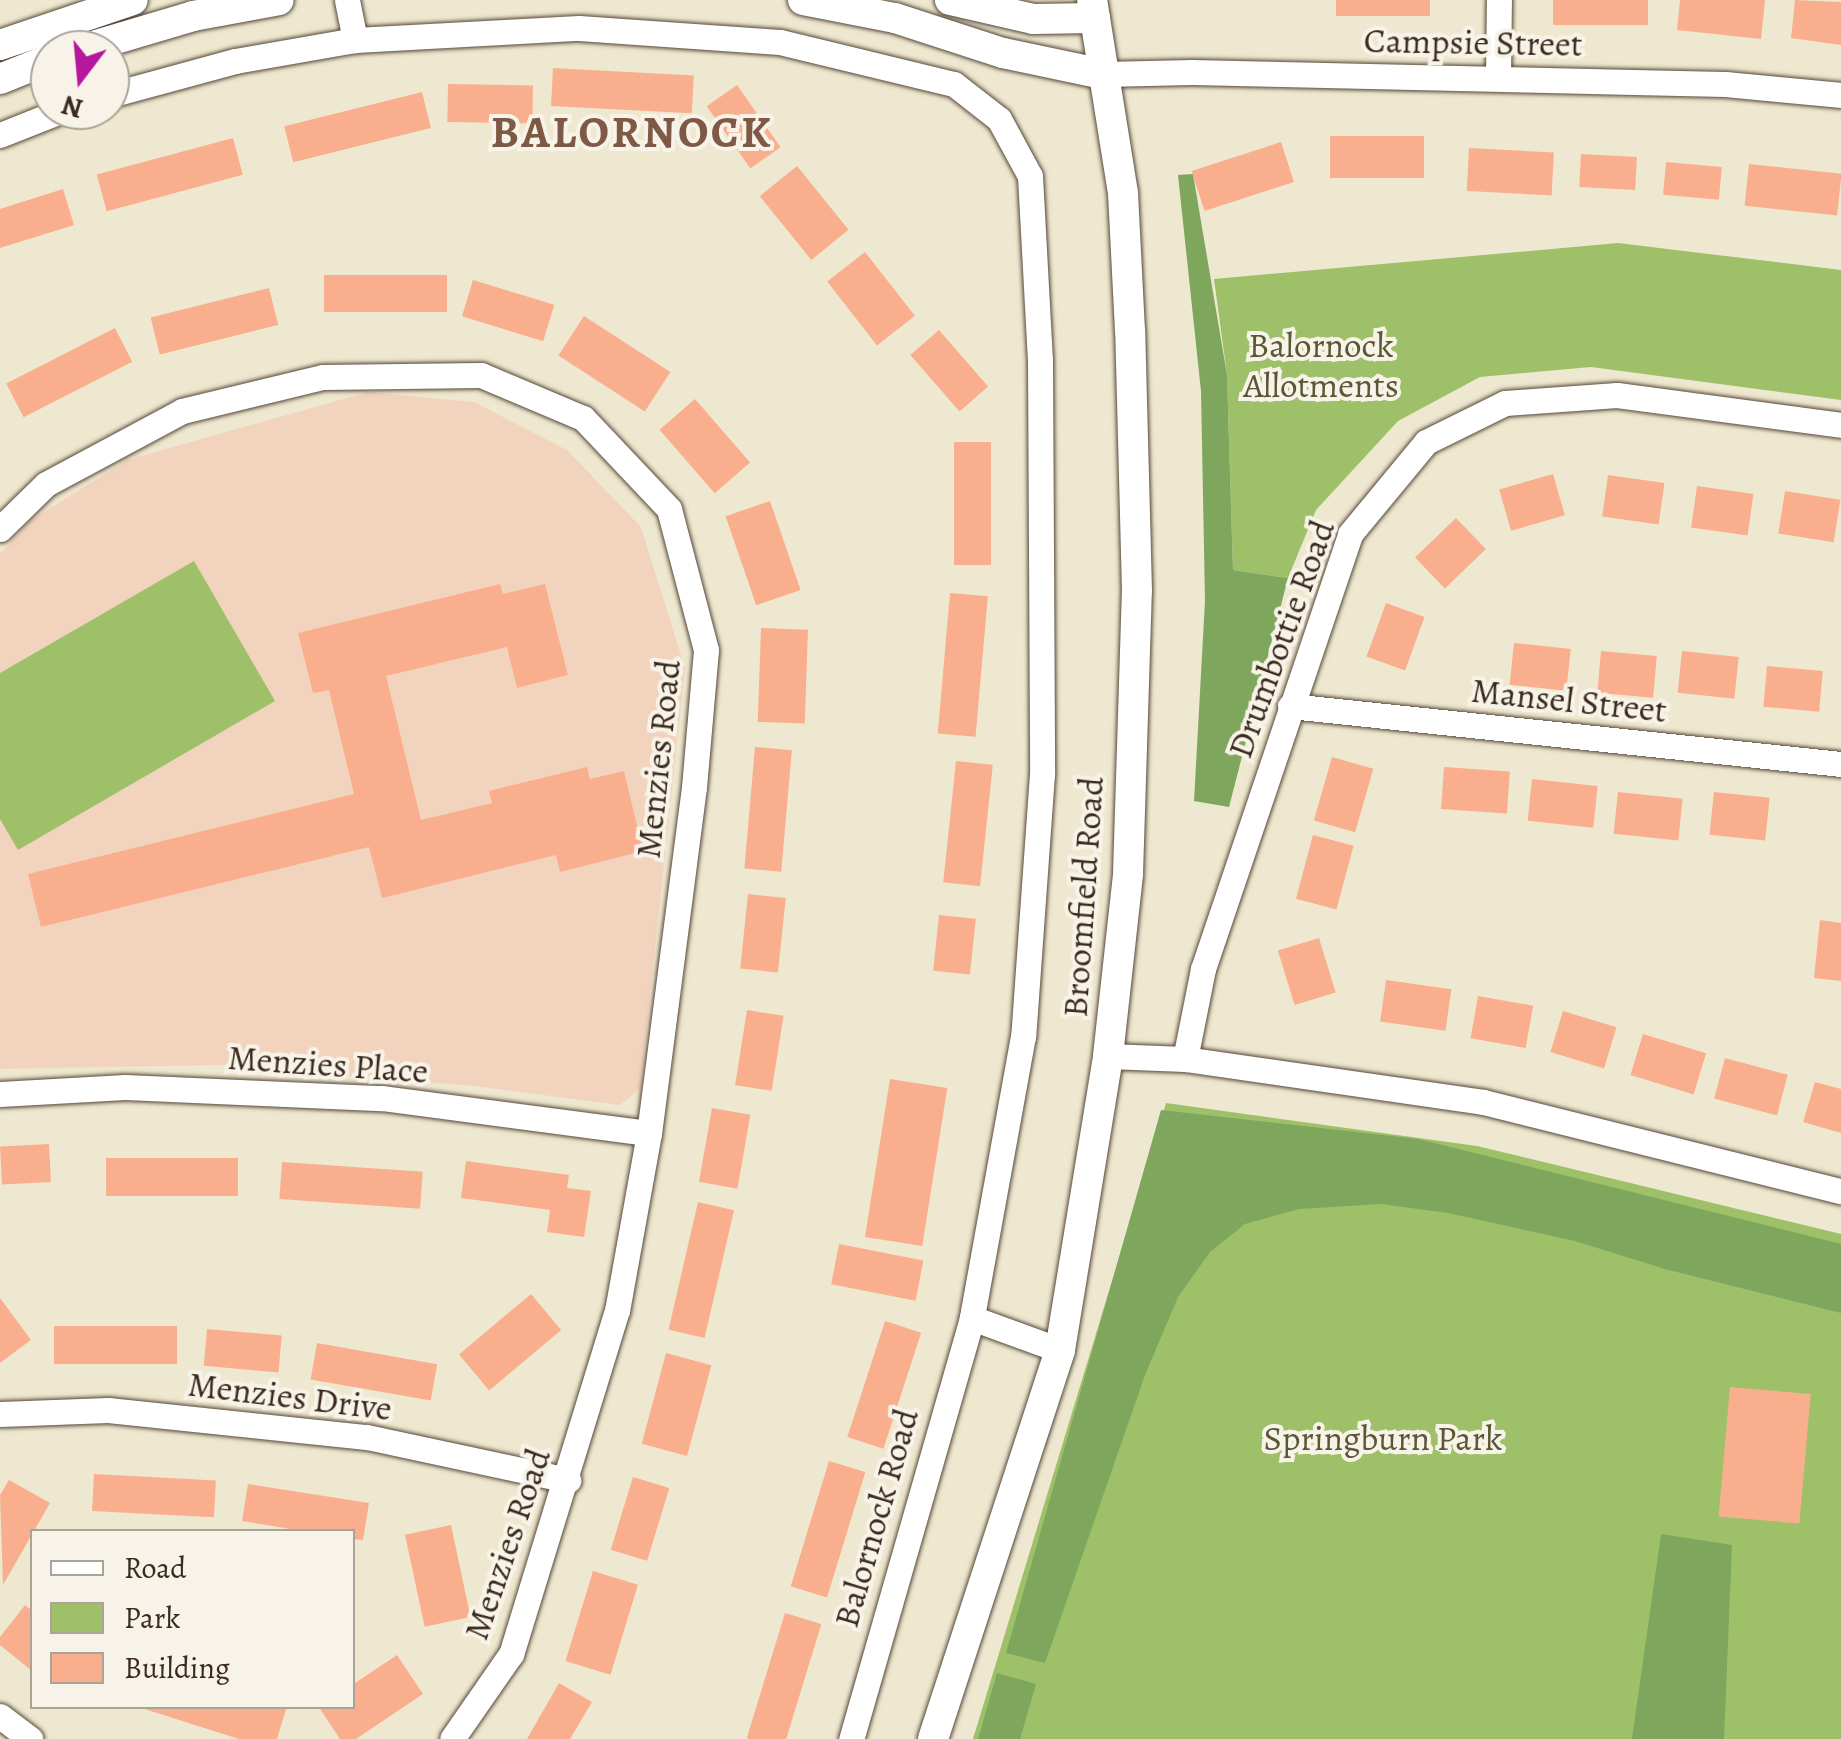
<!DOCTYPE html>
<style>
body{margin:0}
#map{position:relative;width:1841px;height:1739px;overflow:hidden;background:#efe8d0;font-family:Alegreya,serif}
div>[style]{position:absolute}
.built>*{inset:0;background:#f2d4be}
.green>*{inset:0;background:#9ec069}
.forest>*{inset:0;background:#7ea65d}
.building>*{inset:0;background:#f9af8d;transform-origin:0 0}
.roads{filter:drop-shadow(0 0 2px #564639) drop-shadow(0 0 2px #564639)}
.minor>*{height:25px;margin:-12.5px;padding:0 12.5px;transform-origin:12.5px;border-radius:12.5px;background:#fff}
.tertiary>*{height:30px;margin:-15px;padding:0 15px;transform-origin:15px;border-radius:15px;background:#fff}
span{translate:-50% -50%;white-space:nowrap;text-align:center;line-height:1.15;-webkit-text-stroke:8px #f7f3e8;paint-order:stroke}
.street-label{font-size:35px;color:#3b2a1e}
.park-label{font-size:35px;color:#595734}
.district-label{font-size:45px;color:#7e5945;font-weight:700;letter-spacing:2.5px}
.legend{position:absolute;left:30px;top:1529px;width:325px;height:180px;box-sizing:border-box;background:#f7f3e8;border:2px solid #aca397;margin:0;padding:12px 18px;list-style:none;font-size:30px;color:#3b2a1e}
.legend li{display:flex;align-items:center;gap:20px;height:50px}
.legend b{width:50px;border:2px solid #aca397}
.north{position:absolute;left:30px;top:30px;width:100px;height:100px;box-sizing:border-box;background:#f7f3e8;border:2px solid #aca397;border-radius:50%;rotate:196deg;font-size:28px;font-weight:700;line-height:40px;text-align:center;color:#3b2a1e}
.north::after{content:'';display:block;margin:auto;width:35px;height:45px;background:#b5179e;clip-path:polygon(50% 0,100% 100%,50% 72%,0 100%)}
</style>
<div id="map">
<div class="built">
<div style="clip-path:polygon(368px 392px,474px 402px,567px 450px,641px 527px,685px 668px,640px 1089px,620px 1105px,474px 1086px,218px 1065px,0 1069px,0 554px,30px 521px,127px 460px)"></div>
</div>
<div class="green">
<div style="clip-path:polygon(1618px 243px,1841px 270px,1841px 400px,1591px 367px,1480px 377px,1398px 421px,1316px 510px,1288px 578px,1233px 570px,1227px 375px,1214px 279px)"></div>
<div style="clip-path:polygon(194px 561px,275px 701px,18px 850px,0 819px,0 673px)"></div>
<div style="clip-path:polygon(1166px 1103px,1477px 1146px,1841px 1234px,1841px 1739px,973px 1739px)"></div>
</div>
<div class="forest">
<div style="clip-path:polygon(1193px 174px,1227px 375px,1233px 570px,1288px 578px,1229px 807px,1194px 801px,1205px 601px,1201px 391px,1178px 175px)"></div>
<div style="clip-path:polygon(1161px 1110px,1418px 1139px,1841px 1244px,1841px 1313px,1665px 1269px,1575px 1241px,1448px 1213px,1381px 1204px,1299px 1209px,1245px 1224px,1210px 1252px,1178px 1297px,1145px 1375px,1045px 1663px,1006px 1653px)"></div>
<div style="clip-path:polygon(1661px 1534px,1732px 1545px,1724px 1739px,1632px 1739px)"></div>
<div style="clip-path:polygon(997px 1673px,1036px 1684px,1020px 1739px,978px 1739px)"></div>
</div>
<div class="building">
<div style="left:1336px;top:0;width:94px;height:16px"></div>
<div style="left:1553px;top:0;width:95px;height:25px"></div>
<div style="clip-path:polygon(1680px 0,1765px 0,1761px 39px,1677px 30px)"></div>
<div style="clip-path:polygon(1795px 0,1841px 2px,1841px 45px,1791px 38px)"></div>
<div style="left:553px;top:68px;width:141px;height:38px;rotate:3deg"></div>
<div style="left:448px;top:84px;width:85px;height:38px;rotate:1deg"></div>
<div style="left:737px;top:85px;width:76px;height:37px;rotate:55deg"></div>
<div style="left:422px;top:92px;width:37px;height:142px;rotate:76deg"></div>
<div style="left:1330px;top:136px;width:94px;height:42px"></div>
<div style="left:233px;top:138px;width:38px;height:141px;rotate:75deg"></div>
<div style="left:1281px;top:142px;width:42px;height:94px;rotate:72deg"></div>
<div style="left:1469px;top:148px;width:85px;height:43px;rotate:3deg"></div>
<div style="left:1581px;top:154px;width:56px;height:33px;rotate:3deg"></div>
<div style="left:1666px;top:162px;width:56px;height:33px;rotate:5deg"></div>
<div style="left:1749px;top:164px;width:93px;height:42px;rotate:6deg"></div>
<div style="left:797px;top:166px;width:82px;height:48px;rotate:51deg"></div>
<div style="clip-path:polygon(63px 189px,74px 225px,0 248px,0 209px)"></div>
<div style="left:865px;top:252px;width:81px;height:48px;rotate:52deg"></div>
<div style="left:447px;top:275px;width:37px;height:123px;rotate:90deg"></div>
<div style="left:473px;top:280px;width:85px;height:38px;rotate:17deg"></div>
<div style="left:269px;top:288px;width:38px;height:122px;rotate:76deg"></div>
<div style="left:584px;top:316px;width:103px;height:47px;rotate:33deg"></div>
<div style="left:115px;top:328px;width:38px;height:122px;rotate:63deg"></div>
<div style="left:939px;top:330px;width:75px;height:38px;rotate:49deg"></div>
<div style="left:695px;top:399px;width:84px;height:47px;rotate:49deg"></div>
<div style="left:954px;top:442px;width:37px;height:123px"></div>
<div style="left:1553px;top:474px;width:43px;height:56px;rotate:74deg"></div>
<div style="left:1608px;top:475px;width:57px;height:42px;rotate:8deg"></div>
<div style="left:1697px;top:486px;width:57px;height:42px;rotate:8deg"></div>
<div style="left:1785px;top:491px;width:56px;height:43px;rotate:9deg"></div>
<div style="left:770px;top:501px;width:94px;height:47px;rotate:71deg"></div>
<div style="left:1456px;top:518px;width:43px;height:57px;rotate:46deg"></div>
<div style="clip-path:polygon(500px 584px,503px 594px,545px 584px,568px 675px,517px 688px,507px 647px,386px 676px,421px 820px,492px 803px,489px 791px,587px 767px,590px 779px,624px 771px,643px 851px,560px 872px,556px 855px,382px 898px,369px 847px,41px 927px,28px 874px,354px 794px,329px 690px,313px 693px,298px 633px)"></div>
<div style="left:950px;top:593px;width:38px;height:141px;rotate:5deg"></div>
<div style="left:1386px;top:603px;width:41px;height:57px;rotate:20deg"></div>
<div style="left:761px;top:628px;width:47px;height:94px;rotate:2deg"></div>
<div style="left:1514px;top:643px;width:57px;height:42px;rotate:6deg"></div>
<div style="left:1601px;top:651px;width:56px;height:42px;rotate:5deg"></div>
<div style="left:1682px;top:651px;width:57px;height:42px;rotate:6deg"></div>
<div style="left:1767px;top:666px;width:56px;height:41px;rotate:5deg"></div>
<div style="left:755px;top:747px;width:37px;height:122px;rotate:5deg"></div>
<div style="left:1332px;top:757px;width:43px;height:66px;rotate:16deg"></div>
<div style="left:956px;top:761px;width:37px;height:122px;rotate:6deg"></div>
<div style="left:1444px;top:767px;width:66px;height:42px;rotate:4deg"></div>
<div style="left:1532px;top:779px;width:66px;height:42px;rotate:6deg"></div>
<div style="left:1618px;top:792px;width:65px;height:42px;rotate:6deg"></div>
<div style="left:1714px;top:792px;width:56px;height:43px;rotate:6deg"></div>
<div style="left:1313px;top:835px;width:42px;height:66px;rotate:15deg"></div>
<div style="left:748px;top:894px;width:38px;height:75px;rotate:6deg"></div>
<div style="left:939px;top:915px;width:37px;height:56px;rotate:6deg"></div>
<div style="clip-path:polygon(1820px 920px,1841px 923px,1841px 981px,1814px 978px)"></div>
<div style="left:1319px;top:938px;width:57px;height:43px;rotate:73deg"></div>
<div style="left:1386px;top:980px;width:66px;height:42px;rotate:8deg"></div>
<div style="left:1478px;top:996px;width:56px;height:43px;rotate:10deg"></div>
<div style="left:747px;top:1010px;width:37px;height:76px;rotate:9deg"></div>
<div style="left:1563px;top:1011px;width:56px;height:43px;rotate:17deg"></div>
<div style="left:1643px;top:1034px;width:66px;height:43px;rotate:17deg"></div>
<div style="left:1725px;top:1058px;width:65px;height:42px;rotate:15deg"></div>
<div style="left:890px;top:1079px;width:58px;height:160px;rotate:9deg"></div>
<div style="clip-path:polygon(1815px 1082px,1841px 1089px,1841px 1133px,1803px 1122px)"></div>
<div style="left:712px;top:1108px;width:39px;height:75px;rotate:10deg"></div>
<div style="left:49px;top:1144px;width:38px;height:49px;rotate:87deg"></div>
<div style="left:106px;top:1158px;width:132px;height:38px"></div>
<div style="clip-path:polygon(466px 1161px,569px 1175px,567px 1188px,591px 1191px,584px 1237px,547px 1232px,550px 1210px,461px 1198px)"></div>
<div style="left:282px;top:1162px;width:141px;height:37px;rotate:4deg"></div>
<div style="left:698px;top:1202px;width:37px;height:131px;rotate:13deg"></div>
<div style="left:839px;top:1244px;width:86px;height:41px;rotate:11deg"></div>
<div style="left:531px;top:1294px;width:47px;height:94px;rotate:50deg"></div>
<div style="clip-path:polygon(0 1298px,31px 1340px,0 1363px)"></div>
<div style="left:885px;top:1321px;width:38px;height:122px;rotate:18deg"></div>
<div style="left:54px;top:1326px;width:123px;height:38px"></div>
<div style="left:207px;top:1329px;width:75px;height:37px;rotate:5deg"></div>
<div style="left:317px;top:1343px;width:122px;height:37px;rotate:10deg"></div>
<div style="left:666px;top:1353px;width:47px;height:94px;rotate:15deg"></div>
<div style="left:1730px;top:1387px;width:81px;height:130px;rotate:5deg"></div>
<div style="left:829px;top:1461px;width:38px;height:131px;rotate:17deg"></div>
<div style="left:94px;top:1474px;width:122px;height:37px;rotate:3deg"></div>
<div style="left:633px;top:1477px;width:38px;height:76px;rotate:17deg"></div>
<div style="clip-path:polygon(9px 1480px,50px 1503px,3px 1585px,0 1495px)"></div>
<div style="clip-path:polygon(248px 1484px,369px 1503px,363px 1540px,352px 1539px,352px 1532px,309px 1532px,242px 1521px)"></div>
<div style="left:451px;top:1525px;width:94px;height:47px;rotate:78deg"></div>
<div style="left:593px;top:1571px;width:47px;height:94px;rotate:17deg"></div>
<div style="clip-path:polygon(25px 1605px,32px 1611px,32px 1671px,0 1645px,0 1637px)"></div>
<div style="left:785px;top:1613px;width:38px;height:131px;rotate:17deg"></div>
<div style="clip-path:polygon(397px 1655px,423px 1694px,356px 1739px,340px 1739px,318px 1706px,352px 1706px,352px 1685px)"></div>
<div style="clip-path:polygon(559px 1683px,592px 1702px,570px 1739px,527px 1739px)"></div>
<div style="clip-path:polygon(135px 1706px,287px 1706px,277px 1739px,239px 1739px)"></div>
</div>
<div class="roads">
<div class="minor">
<div style="left:347px;top:0;width:41px;rotate:78.7deg"></div>
<div style="left:1103px;top:74px;width:89px;rotate:-1.3deg"></div>
<div style="left:1192px;top:72px;width:533px;rotate:1.29deg"></div>
<div style="left:1725px;top:84px;width:117px;rotate:5.4deg"></div>
<div style="left:1498px;top:77px;width:77px;rotate:-89.3deg"></div>
<div style="left:110px;top:95px;width:130px;rotate:-15.2deg"></div>
<div style="left:235px;top:61px;width:122px;rotate:-9.9deg"></div>
<div style="left:355px;top:40px;width:224px;rotate:-3.1deg"></div>
<div style="left:579px;top:28px;width:201px;rotate:4deg"></div>
<div style="left:780px;top:42px;width:179px;rotate:13.6deg"></div>
<div style="left:954px;top:84px;width:57px;rotate:37.9deg"></div>
<div style="left:999px;top:119px;width:65px;rotate:61.5deg"></div>
<div style="left:1030px;top:176px;width:184px;rotate:86.9deg"></div>
<div style="left:1040px;top:360px;width:414px;rotate:89.7deg"></div>
<div style="left:1042px;top:774px;width:263px;rotate:94.1deg"></div>
<div style="left:1023px;top:1036px;width:287px;rotate:100.3deg"></div>
<div style="left:972px;top:1318px;width:438px;rotate:106deg"></div>
<div style="left:0;top:135px;width:68px;rotate:-21.6deg"></div>
<div style="left:0;top:529px;width:64px;rotate:-44.4deg"></div>
<div style="left:46px;top:484px;width:154px;rotate:-28.2deg"></div>
<div style="left:182px;top:411px;width:145px;rotate:-13.6deg"></div>
<div style="left:323px;top:377px;width:158px;rotate:-0.7deg"></div>
<div style="left:481px;top:375px;width:111px;rotate:22.9deg"></div>
<div style="left:583px;top:418px;width:125px;rotate:46.6deg"></div>
<div style="left:669px;top:509px;width:146px;rotate:75.3deg"></div>
<div style="left:706px;top:650px;width:138px;rotate:95deg"></div>
<div style="left:694px;top:787px;width:349px;rotate:97.4deg"></div>
<div style="left:649px;top:1133px;width:180px;rotate:100.2deg"></div>
<div style="left:617px;top:1310px;width:360px;rotate:107.1deg"></div>
<div style="left:511px;top:1654px;width:103px;rotate:124.8deg"></div>
<div style="left:1290px;top:706px;width:554px;rotate:6.01deg"></div>
<div style="left:1108px;top:1056px;width:77px;rotate:2.2deg"></div>
<div style="left:1185px;top:1059px;width:301px;rotate:8.2deg"></div>
<div style="left:1483px;top:1102px;width:369px;rotate:14deg"></div>
<div style="left:1185px;top:1059px;width:92px;rotate:-78.7deg"></div>
<div style="left:1203px;top:969px;width:459px;rotate:-71.3deg"></div>
<div style="left:1350px;top:534px;width:119px;rotate:-50.4deg"></div>
<div style="left:1426px;top:442px;width:88px;rotate:-26.3deg"></div>
<div style="left:1505px;top:403px;width:112px;rotate:-4.1deg"></div>
<div style="left:1617px;top:395px;width:226px;rotate:7.6deg"></div>
<div style="left:0;top:1094px;width:125px;rotate:-3.2deg"></div>
<div style="left:125px;top:1087px;width:257px;rotate:2.5deg"></div>
<div style="left:382px;top:1098px;width:269px;rotate:7.5deg"></div>
<div style="left:972px;top:1318px;width:94px;rotate:20deg"></div>
<div style="left:0;top:1414px;width:108px;rotate:-2.1deg"></div>
<div style="left:108px;top:1410px;width:260px;rotate:6deg"></div>
<div style="left:367px;top:1437px;width:206px;rotate:12.1deg"></div>
<div style="left:0;top:1716px;width:38px;rotate:37deg"></div>
</div>
<div class="tertiary">
<div style="left:803px;top:0;width:94px;rotate:11.1deg"></div>
<div style="left:895px;top:18px;width:114px;rotate:18deg"></div>
<div style="left:1003px;top:53px;width:102px;rotate:11.9deg"></div>
<div style="left:950px;top:0;width:85px;rotate:12.9deg"></div>
<div style="left:1033px;top:19px;width:62px;rotate:-0.9deg"></div>
<div style="left:0;top:45px;width:140px;rotate:-18.7deg"></div>
<div style="left:79px;top:50px;width:119px;rotate:-16.6deg"></div>
<div style="left:193px;top:16px;width:87px;rotate:-10.5deg"></div>
<div style="left:0;top:79px;width:54px;rotate:-21.8deg"></div>
<div style="left:933px;top:1739px;width:409px;rotate:-71.9deg"></div>
<div style="left:1060px;top:1350px;width:298px;rotate:-80.7deg"></div>
<div style="left:1108px;top:1056px;width:183px;rotate:-83.7deg"></div>
<div style="left:1128px;top:874px;width:283px;rotate:-88.2deg"></div>
<div style="left:1137px;top:591px;width:260px;rotate:-91.5deg"></div>
<div style="left:1130px;top:331px;width:138px;rotate:-92.9deg"></div>
<div style="left:1123px;top:193px;width:195px;rotate:-99.1deg"></div>
</div>
</div>
<div class="street-label">
<span style="left:1473px;top:42px;rotate:1deg">Campsie Street</span>
<span style="left:1281px;top:639px;rotate:-70deg">Drumbottie Road</span>
<span style="left:1569px;top:700px;rotate:6deg">Mansel Street</span>
<span style="left:658px;top:759px;rotate:-84deg">Menzies Road</span>
<span style="left:1083px;top:897px;rotate:-86deg">Broomfield Road</span>
<span style="left:328px;top:1064px;rotate:4deg">Menzies Place</span>
<span style="left:290px;top:1396px;rotate:7deg">Menzies Drive</span>
<span style="left:876px;top:1518px;rotate:-74deg">Balornock Road</span>
<span style="left:507px;top:1544px;rotate:-71deg">Menzies Road</span>
</div>
<div class="park-label">
<span style="left:1321px;top:365px">Balornock<br>Allotments</span>
<span style="left:1383px;top:1438px">Springburn Park</span>
</div>
<div class="district-label">
<span style="left:632px;top:133px">BALORNOCK</span>
</div>
<ul class="legend">
<li><b style="height:12px;background:#fff"></b>Road</li>
<li><b style="height:28px;background:#9ec069"></b>Park</li>
<li><b style="height:28px;background:#f9af8d"></b>Building</li>
</ul>
<div class="north">N</div>
</div>
